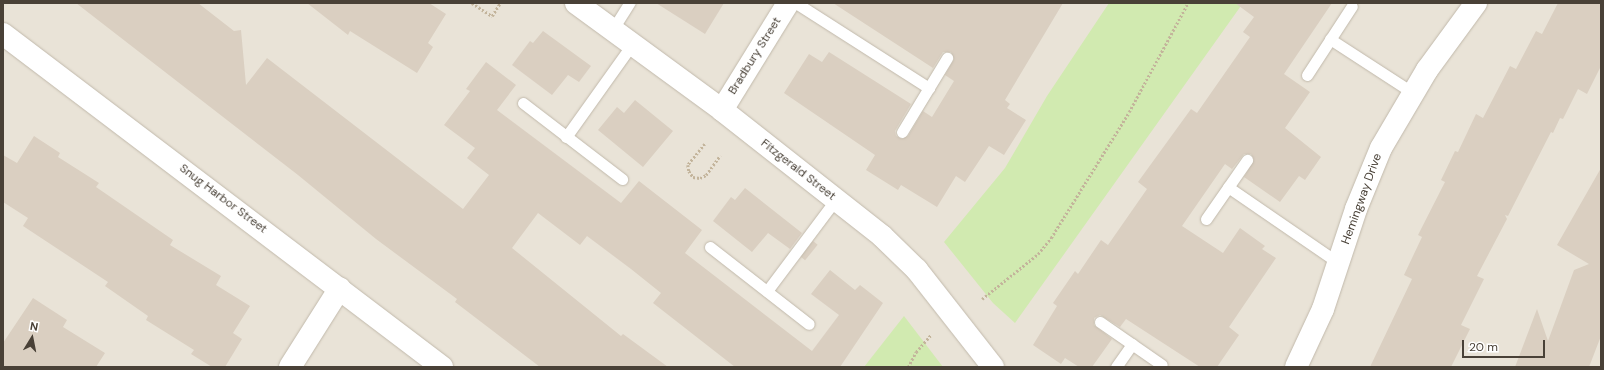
<!DOCTYPE html>
<style>
body{margin:0}
#map{position:relative;width:1604px;height:370px;overflow:hidden;background:#f5f1e9;font-family:"DM Sans",sans-serif}
div>[style]{position:absolute}
.residential>*{inset:0;background:#e9e3d7;transform-origin:0 0}
.green>*{inset:0;background:#d1eab0}
.building>*{inset:0;background:#dacfc1;transform-origin:0 0}
.path>*{height:2.5px;margin-top:-1.25px;transform-origin:0;background:repeating-linear-gradient(90deg,#c3b49b 0 2px,transparent 0 4px)}
.roads{filter:drop-shadow(0 0 1px #c1b9ab) drop-shadow(0 0 1px #c1b9ab)}
.service>*{height:11px;margin:-5.5px;padding:0 5.5px;transform-origin:5.5px;border-radius:5.5px;background:#fff}
.minor>*{height:22px;margin:-11px;padding:0 11px;transform-origin:11px;border-radius:11px;background:#fff}
span{translate:-50% -50%;white-space:nowrap;text-align:center;line-height:1.15;-webkit-text-stroke:3px #fff;paint-order:stroke}
.street-label{font-size:12px;color:#494137}
.frame{position:absolute;inset:0;border:4px solid #494137;pointer-events:none}
.north{position:absolute;left:12px;top:318px;width:40px;height:40px;-webkit-text-stroke:3px #fff;paint-order:stroke;rotate:10deg;font-size:11px;font-weight:700;line-height:16px;text-align:center;color:#494137}
.north::after{content:'';display:block;margin:auto;width:14px;height:18px;background:#494137;clip-path:polygon(50% 0,100% 100%,50% 72%,0 100%)}
.scale{position:absolute;left:1462px;top:340px;width:83px;height:18px;box-sizing:border-box;border:2px solid #494137;border-top:0;padding-left:5px;font-size:12px;line-height:14px;white-space:nowrap;color:#494137;-webkit-text-stroke:3px #fff;paint-order:stroke}
</style>
<div id="map">
<div class="residential">
<div style="left:3px;top:3px;width:1598px;height:364px"></div>
</div>
<div class="green">
<div style="clip-path:polygon(1109px 3px,1243px 3px,1015px 323px,993px 303px,944px 242px,1005px 168px,1047px 96px)"></div>
<div style="clip-path:polygon(904px 316px,943px 367px,864px 367px)"></div>
</div>
<div class="building">
<div style="clip-path:polygon(76px 3px,198px 3px,234px 31px,241px 30px,246px 85px,267px 58px,463px 209px,489px 175px,467px 158px,475px 148px,444px 125px,470px 91px,466px 89px,486px 62px,516px 85px,497px 110px,621px 203px,639px 181px,702px 230px,685px 253px,812px 351px,839px 315px,811px 294px,830px 270px,855px 290px,860px 285px,883px 303px,840px 367px,735px 367px,653px 303px,661px 293px,631px 269px,587px 236px,580px 245px,538px 213px,512px 248px,621px 336px,623px 334px,668px 367px,540px 367px,455px 302px,457px 299px,376px 239px,298px 175px)"></div>
<div style="clip-path:polygon(307px 3px,429px 3px,446px 14px,428px 43px,433px 47px,417px 73px,350px 31px,348px 35px)"></div>
<div style="clip-path:polygon(656px 3px,724px 3px,705px 34px)"></div>
<div style="clip-path:polygon(833px 3px,1063px 3px,1005px 100px,1010px 104px,1007px 108px,1026px 120px,1004px 155px,989px 146px,965px 182px,956px 176px,937px 207px,901px 185px,898px 190px,866px 170px,875px 155px,784px 93px,809px 54px,822px 62px,829px 52px,911px 104px,895px 131px,896px 136px,902px 139px,908px 136px,923px 111px,932px 117px,954px 81px,945px 75px,954px 59px,951px 52px,943px 52px,933px 68px)"></div>
<div style="clip-path:polygon(1235px 3px,1332px 3px,1284px 74px,1310px 92px,1285px 128px,1321px 157px,1305px 180px,1299px 176px,1280px 202px,1244px 177px,1254px 160px,1251px 154px,1244px 154px,1232px 169px,1225px 164px,1182px 226px,1223px 253px,1240px 228px,1265px 246px,1262px 249px,1276px 258px,1229px 327px,1239px 335px,1217px 367px,1200px 367px,1126px 319px,1120px 327px,1100px 315px,1094px 318px,1094px 325px,1112px 339px,1092px 367px,1079px 367px,1065px 358px,1061px 364px,1033px 345px,1057px 306px,1053px 303px,1075px 271px,1078px 274px,1101px 240px,1108px 245px,1147px 189px,1138px 182px,1191px 109px,1197px 113px,1250px 37px,1243px 32px,1254px 17px)"></div>
<div style="clip-path:polygon(1558px 3px,1601px 3px,1601px 66px,1587px 94px,1578px 89px,1563px 119px,1560px 118px,1553px 133px,1551px 132px,1508px 216px,1505px 215px,1507px 219px,1477px 276px,1484px 279px,1461px 325px,1470px 329px,1451px 367px,1370px 367px,1412px 279px,1404px 275px,1422px 237px,1418px 235px,1445px 182px,1441px 180px,1455px 151px,1458px 152px,1476px 114px,1483px 118px,1510px 66px,1516px 69px,1536px 31px,1542px 34px)"></div>
<div style="clip-path:polygon(543px 31px,591px 66px,579px 82px,568px 75px,552px 95px,512px 65px,530px 41px,533px 43px)"></div>
<div style="clip-path:polygon(635px 100px,673px 131px,643px 167px,598px 130px,617px 107px,624px 113px)"></div>
<div style="clip-path:polygon(34px 136px,60px 153px,58px 157px,99px 183px,96px 187px,173px 240px,170px 245px,221px 276px,216px 285px,250px 306px,233px 333px,242px 339px,225px 367px,212px 367px,191px 354px,194px 350px,146px 320px,148px 316px,105px 286px,108px 282px,23px 226px,28px 218px,3px 202px,3px 155px,17px 163px)"></div>
<div style="clip-path:polygon(1601px 168px,1601px 336px,1589px 367px,1515px 367px,1537px 309px,1548px 341px,1574px 270px,1589px 264px,1557px 245px)"></div>
<div style="clip-path:polygon(745px 188px,802px 233px,790px 249px,768px 233px,752px 252px,713px 221px,731px 197px,735px 200px)"></div>
<div style="left:813px;top:241px;width:6px;height:20px;rotate:39deg"></div>
<div style="clip-path:polygon(33px 298px,67px 320px,63px 327px,105px 353px,96px 367px,3px 367px,3px 343px)"></div>
</div>
<div class="path">
<div style="left:472px;top:3px;width:24px;rotate:33deg"></div>
<div style="left:492px;top:16px;width:15px;rotate:-58deg"></div>
<div style="left:705px;top:144px;width:27px;rotate:129deg"></div>
<div style="left:688px;top:165px;width:6px;rotate:81deg"></div>
<div style="left:689px;top:171px;width:7px;rotate:56deg"></div>
<div style="left:693px;top:177px;width:7px;rotate:8deg"></div>
<div style="left:700px;top:178px;width:7px;rotate:-27deg"></div>
<div style="left:706px;top:175px;width:24px;rotate:-54deg"></div>
<div style="left:982px;top:299px;width:72px;rotate:-38.8deg"></div>
<div style="left:1038px;top:254px;width:21px;rotate:-51deg"></div>
<div style="left:1051px;top:238px;width:148px;rotate:-58.2deg"></div>
<div style="left:1129px;top:112px;width:124px;rotate:-61.6deg"></div>
<div style="left:908px;top:367px;width:17px;rotate:-62deg"></div>
<div style="left:916px;top:352px;width:23px;rotate:-49deg"></div>
</div>
<div class="roads">
<div class="service">
<div style="left:796px;top:3px;width:158px;rotate:32.6deg"></div>
<div style="left:613px;top:29px;width:31px;rotate:-58deg"></div>
<div style="left:1330px;top:39px;width:99px;rotate:33deg"></div>
<div style="left:1307px;top:75px;width:82px;rotate:-56.9deg"></div>
<div style="left:523px;top:103px;width:125px;rotate:37.5deg"></div>
<div style="left:902px;top:132px;width:87px;rotate:-58.7deg"></div>
<div style="left:566px;top:137px;width:115px;rotate:-54.5deg"></div>
<div style="left:1228px;top:187px;width:136px;rotate:34.5deg"></div>
<div style="left:1206px;top:219px;width:72px;rotate:-55.2deg"></div>
<div style="left:710px;top:247px;width:125px;rotate:37.9deg"></div>
<div style="left:767px;top:291px;width:115px;rotate:-53.1deg"></div>
<div style="left:1100px;top:322px;width:75px;rotate:34.7deg"></div>
<div style="left:1116px;top:367px;width:28px;rotate:-55deg"></div>
</div>
<div class="minor">
<div style="left:576px;top:3px;width:181px;rotate:36.2deg"></div>
<div style="left:722px;top:110px;width:204px;rotate:38.2deg"></div>
<div style="left:882px;top:236px;width:49px;rotate:44.2deg"></div>
<div style="left:917px;top:270px;width:123px;rotate:51.9deg"></div>
<div style="left:3px;top:34px;width:551px;rotate:37.18deg"></div>
<div style="left:722px;top:110px;width:126px;rotate:-58.3deg"></div>
<div style="left:290px;top:367px;width:93px;rotate:-57.7deg"></div>
<div style="left:1296px;top:367px;width:64px;rotate:-65deg"></div>
<div style="left:1323px;top:309px;width:105px;rotate:-71.7deg"></div>
<div style="left:1356px;top:209px;width:66px;rotate:-67.7deg"></div>
<div style="left:1381px;top:148px;width:91px;rotate:-59.5deg"></div>
<div style="left:1427px;top:70px;width:83px;rotate:-53.8deg"></div>
</div>
</div>
<div class="street-label">
<span style="left:755px;top:56px;rotate:-58deg">Bradbury Street</span>
<span style="left:798px;top:170px;rotate:38deg">Fitzgerald Street</span>
<span style="left:223px;top:199px;rotate:37deg">Snug Harbor Street</span>
<span style="left:1362px;top:199px;rotate:-70deg">Hemingway Drive</span>
</div>
<div class="frame"></div>
<div class="north">N</div>
<div class="scale">20 m</div>
</div>
